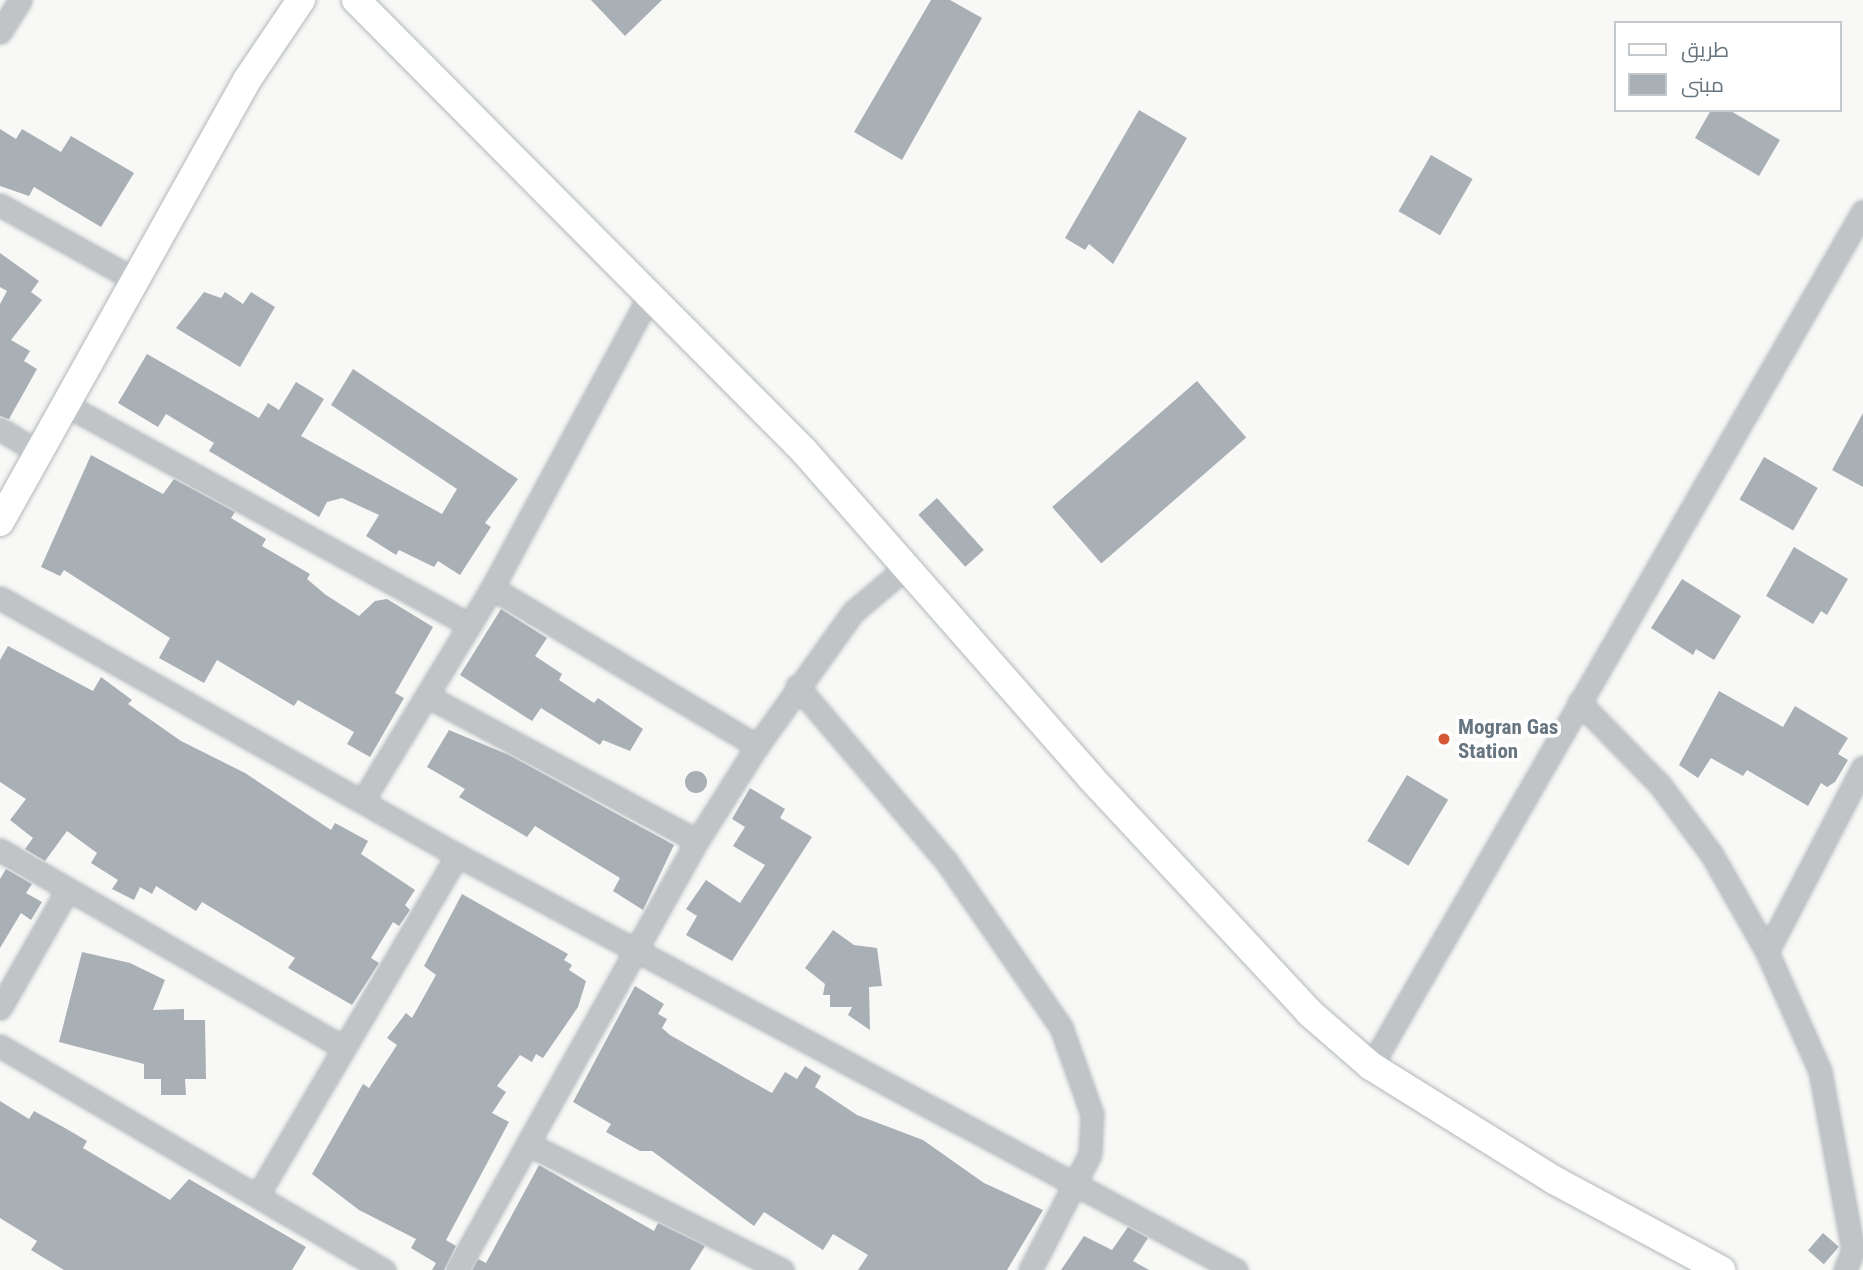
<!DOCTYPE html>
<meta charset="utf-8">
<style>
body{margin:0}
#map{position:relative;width:1863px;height:1270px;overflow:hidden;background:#f8f8f6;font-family:"Roboto Condensed",Cairo,sans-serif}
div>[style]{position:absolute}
.building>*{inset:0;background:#a8afb5;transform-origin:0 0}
.round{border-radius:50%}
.roads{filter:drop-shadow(0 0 2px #b2b8bc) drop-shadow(0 0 2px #b2b8bc)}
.street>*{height:21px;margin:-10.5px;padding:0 10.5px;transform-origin:10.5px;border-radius:10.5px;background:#c0c4c7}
.secondary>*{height:28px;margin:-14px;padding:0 14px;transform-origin:14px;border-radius:14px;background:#fff}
.dots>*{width:19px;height:19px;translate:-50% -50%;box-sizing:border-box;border:4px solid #fff;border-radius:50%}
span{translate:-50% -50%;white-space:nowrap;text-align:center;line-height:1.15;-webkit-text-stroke:7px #fff;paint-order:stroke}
.poi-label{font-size:21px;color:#66757f;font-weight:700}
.left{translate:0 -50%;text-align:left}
.legend{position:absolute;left:1614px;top:21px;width:228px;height:91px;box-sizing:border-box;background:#fff;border:2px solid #c2c8cc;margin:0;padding:9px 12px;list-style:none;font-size:21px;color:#66757f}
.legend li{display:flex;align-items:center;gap:14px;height:35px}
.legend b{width:35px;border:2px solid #c2c8cc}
</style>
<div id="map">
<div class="building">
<div style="clip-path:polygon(591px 0,662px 0,625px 36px)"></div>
<div style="clip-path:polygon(931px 0,950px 0,982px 18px,902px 160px,854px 132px)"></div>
<div style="clip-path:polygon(1139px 110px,1187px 138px,1113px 264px,1089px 244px,1085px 250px,1065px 238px)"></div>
<div style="clip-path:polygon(1711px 110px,1729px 110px,1780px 140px,1759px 176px,1695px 138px)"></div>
<div style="clip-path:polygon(0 129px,16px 139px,22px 129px,61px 152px,71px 136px,134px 173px,101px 227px,34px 187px,29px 196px,0 186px)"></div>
<div style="left:1431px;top:155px;width:48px;height:65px;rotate:30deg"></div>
<div style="clip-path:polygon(0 253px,39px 281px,31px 292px,42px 300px,11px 340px,30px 351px,24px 361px,37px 369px,9px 419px,0 416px,0 304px,7px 291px,0 287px)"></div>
<div style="clip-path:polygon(204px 292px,221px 298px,225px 292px,243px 304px,251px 292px,275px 307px,240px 367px,176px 328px)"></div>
<div style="clip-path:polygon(147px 354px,259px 418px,268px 403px,279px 410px,296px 382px,324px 399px,301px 436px,442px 514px,457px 489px,331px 405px,353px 369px,518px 479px,485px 523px,491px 527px,460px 575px,438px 561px,434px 567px,399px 550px,396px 555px,366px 536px,379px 515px,342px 498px,327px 502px,319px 517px,209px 451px,214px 443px,166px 414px,158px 427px,118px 403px)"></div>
<div style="left:1197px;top:381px;width:75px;height:192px;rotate:49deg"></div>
<div style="clip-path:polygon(1863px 413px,1863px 487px,1832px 470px)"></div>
<div style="clip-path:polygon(91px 455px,163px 494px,174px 479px,235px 512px,231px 518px,266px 539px,262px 546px,310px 574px,307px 579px,326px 595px,359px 616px,375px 601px,387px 599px,433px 627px,395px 693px,404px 698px,370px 757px,347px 744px,354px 732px,298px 700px,294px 706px,217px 660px,204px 683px,159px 658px,170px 638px,64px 570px,60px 576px,41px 567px)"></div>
<div style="left:1764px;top:457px;width:62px;height:49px;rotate:30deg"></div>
<div style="left:937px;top:498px;width:70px;height:25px;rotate:48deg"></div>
<div style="clip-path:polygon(1794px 547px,1848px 579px,1827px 615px,1821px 611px,1813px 624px,1766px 596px)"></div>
<div style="clip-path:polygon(1682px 579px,1741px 616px,1714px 660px,1696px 649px,1693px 655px,1651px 628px)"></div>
<div style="clip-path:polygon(501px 609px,547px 638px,535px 656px,562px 674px,559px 680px,594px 703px,598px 698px,643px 729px,630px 751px,603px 740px,600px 745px,541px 708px,532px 721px,460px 675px)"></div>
<div style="clip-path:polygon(8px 646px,93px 691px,101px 677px,132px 700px,128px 704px,181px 741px,245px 773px,331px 830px,335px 823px,368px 841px,361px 854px,415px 890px,405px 905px,410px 910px,399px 926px,393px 922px,371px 958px,379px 963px,352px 1005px,288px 968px,295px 958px,202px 902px,196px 911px,156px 886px,152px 894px,140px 887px,134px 900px,112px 889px,118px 880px,91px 863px,97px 853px,67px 831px,45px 861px,25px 849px,33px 838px,10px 820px,26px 799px,0 782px,0 660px)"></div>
<div style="clip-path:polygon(1719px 691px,1783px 727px,1795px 706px,1848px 738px,1838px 754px,1848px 760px,1835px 782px,1827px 787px,1821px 783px,1808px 806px,1747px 770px,1743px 776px,1711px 758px,1698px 778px,1679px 765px)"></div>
<div style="clip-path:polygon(449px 730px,509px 755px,674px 845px,643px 910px,613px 891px,620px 878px,535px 826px,527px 837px,459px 797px,465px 789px,427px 767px)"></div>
<div class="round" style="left:685px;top:771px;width:22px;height:22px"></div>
<div style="left:1407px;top:775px;width:48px;height:77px;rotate:31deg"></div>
<div style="clip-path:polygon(750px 788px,785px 809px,780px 818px,812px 837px,732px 961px,686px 935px,697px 916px,686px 909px,706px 880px,740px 903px,765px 865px,733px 846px,745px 827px,732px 819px)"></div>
<div style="clip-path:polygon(6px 869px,32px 884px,26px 893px,42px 902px,31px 920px,21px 913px,0 948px,0 879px)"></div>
<div style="clip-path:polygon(462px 894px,568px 954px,564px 960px,572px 965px,569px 970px,586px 981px,578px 1007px,543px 1058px,536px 1054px,532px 1062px,520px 1055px,497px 1086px,506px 1092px,492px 1113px,509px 1122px,446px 1240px,456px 1246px,444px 1270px,432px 1270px,436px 1263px,411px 1248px,416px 1239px,359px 1210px,312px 1174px,363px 1084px,369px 1088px,397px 1045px,387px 1038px,406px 1013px,412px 1018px,436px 975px,424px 966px)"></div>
<div style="clip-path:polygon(833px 930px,854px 945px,877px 948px,882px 986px,869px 987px,870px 1030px,848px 1015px,852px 1007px,830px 1007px,830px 995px,823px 995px,825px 984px,805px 968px)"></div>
<div style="clip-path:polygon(82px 952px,130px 963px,165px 980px,153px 1010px,184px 1009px,184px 1020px,205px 1020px,206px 1079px,185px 1079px,186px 1095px,161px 1095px,161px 1079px,144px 1079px,144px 1064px,59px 1042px)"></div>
<div style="clip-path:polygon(635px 986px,664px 1004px,658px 1014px,667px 1019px,662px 1028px,670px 1035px,745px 1078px,772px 1093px,785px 1072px,797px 1079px,805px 1066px,821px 1076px,815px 1087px,857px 1115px,923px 1140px,984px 1183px,1043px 1210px,1007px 1270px,858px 1270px,868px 1255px,833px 1234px,823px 1250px,764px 1212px,754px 1226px,652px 1151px,640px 1151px,606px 1132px,611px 1124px,573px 1102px)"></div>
<div style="clip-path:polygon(0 1101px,29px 1119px,34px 1111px,65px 1128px,87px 1141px,83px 1148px,170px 1200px,189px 1179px,306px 1247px,292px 1270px,64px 1270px,31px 1250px,37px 1241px,0 1218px)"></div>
<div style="clip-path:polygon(539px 1165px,654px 1231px,658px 1223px,705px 1246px,690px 1270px,472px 1270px,478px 1259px,486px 1263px)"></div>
<div style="clip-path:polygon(1128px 1227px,1148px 1238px,1133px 1261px,1149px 1270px,1061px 1270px,1084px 1236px,1112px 1250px)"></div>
<div style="left:1823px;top:1233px;width:21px;height:23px;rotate:41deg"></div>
</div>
<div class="roads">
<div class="street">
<div style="left:0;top:32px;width:38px;rotate:-58deg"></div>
<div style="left:0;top:205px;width:157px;rotate:29deg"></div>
<div style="left:66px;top:405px;width:460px;rotate:28.6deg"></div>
<div style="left:0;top:429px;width:48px;rotate:31.4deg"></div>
<div style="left:492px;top:588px;width:309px;rotate:30.8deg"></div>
<div style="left:0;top:598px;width:524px;rotate:29.35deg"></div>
<div style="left:457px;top:855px;width:883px;rotate:28.05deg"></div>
<div style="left:797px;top:686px;width:230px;rotate:49.6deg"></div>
<div style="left:946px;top:861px;width:202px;rotate:55.3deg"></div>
<div style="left:1061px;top:1027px;width:92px;rotate:70.4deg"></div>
<div style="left:1092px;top:1114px;width:40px;rotate:92.9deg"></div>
<div style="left:1090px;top:1154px;width:131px;rotate:117.3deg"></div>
<div style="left:427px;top:696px;width:306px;rotate:28.2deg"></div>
<div style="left:1579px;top:702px;width:116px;rotate:45.7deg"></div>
<div style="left:1660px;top:785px;width:87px;rotate:53.4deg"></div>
<div style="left:1712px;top:855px;width:112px;rotate:60.4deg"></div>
<div style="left:1767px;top:952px;width:130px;rotate:66deg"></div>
<div style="left:1820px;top:1071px;width:182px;rotate:79.6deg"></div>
<div style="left:1853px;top:1250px;width:22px;rotate:112deg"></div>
<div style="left:363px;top:800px;width:248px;rotate:-58.7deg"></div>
<div style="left:492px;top:588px;width:331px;rotate:-61.7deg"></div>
<div style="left:0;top:850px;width:395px;rotate:29.9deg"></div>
<div style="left:1767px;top:952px;width:208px;rotate:-62.6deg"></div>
<div style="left:0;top:1008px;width:137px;rotate:-60.3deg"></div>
<div style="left:0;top:1046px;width:445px;rotate:30.3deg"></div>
<div style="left:1371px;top:1066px;width:986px;rotate:-60.08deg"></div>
<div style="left:528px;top:1144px;width:284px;rotate:26.4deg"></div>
<div style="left:259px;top:1193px;width:392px;rotate:-59.6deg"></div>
<div style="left:457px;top:1270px;width:492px;rotate:-60.8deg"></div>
<div style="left:697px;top:841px;width:112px;rotate:-57.7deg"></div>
<div style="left:757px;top:746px;width:165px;rotate:-54.4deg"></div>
<div style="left:853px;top:612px;width:68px;rotate:-40.2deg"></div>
</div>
<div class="secondary">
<div style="left:356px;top:0;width:636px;rotate:45.19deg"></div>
<div style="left:804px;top:451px;width:435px;rotate:48.7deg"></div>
<div style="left:1091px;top:778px;width:321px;rotate:47deg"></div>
<div style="left:1310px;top:1013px;width:81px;rotate:41deg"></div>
<div style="left:1371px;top:1066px;width:216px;rotate:31.9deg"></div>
<div style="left:1554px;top:1180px;width:190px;rotate:28.3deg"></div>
<div style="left:0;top:522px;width:506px;rotate:-60.8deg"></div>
<div style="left:247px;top:80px;width:97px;rotate:-56deg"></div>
</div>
</div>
<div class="dots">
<div style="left:1444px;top:739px;background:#d65638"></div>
</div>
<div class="poi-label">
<span class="left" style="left:1458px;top:739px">Mogran Gas<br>Station</span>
</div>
<ul class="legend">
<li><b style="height:9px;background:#fff"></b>طريق</li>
<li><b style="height:19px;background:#a8afb5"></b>مبنى</li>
</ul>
</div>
